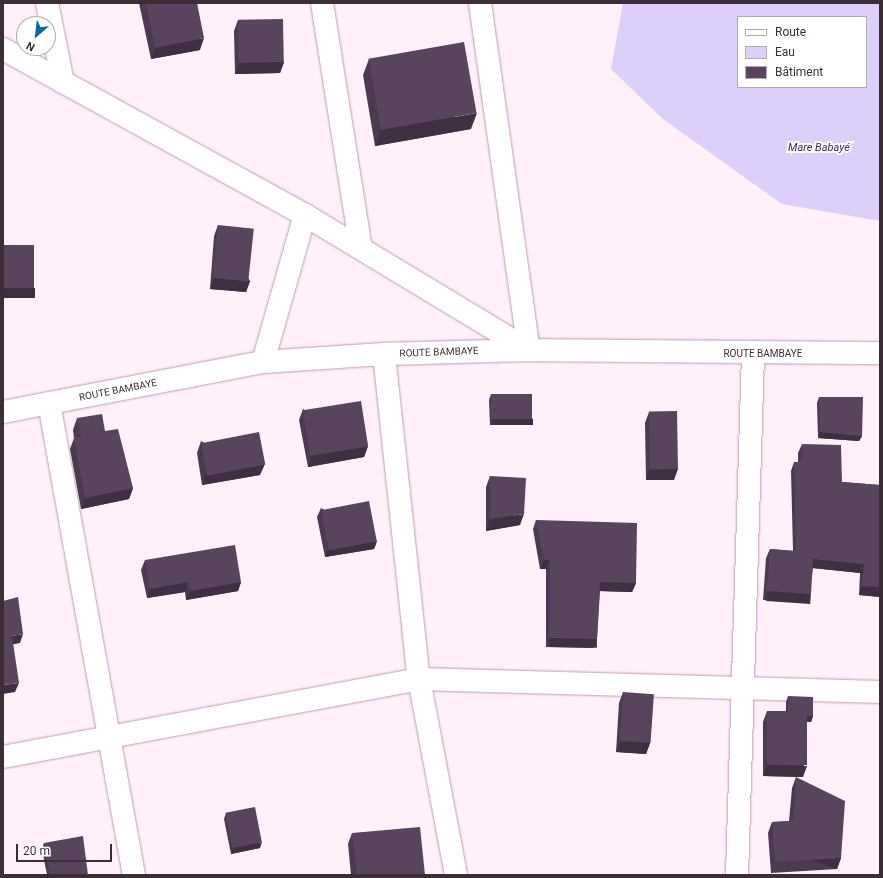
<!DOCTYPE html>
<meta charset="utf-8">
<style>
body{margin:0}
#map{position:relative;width:883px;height:878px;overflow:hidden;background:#fff0fa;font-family:Roboto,sans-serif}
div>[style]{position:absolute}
.water>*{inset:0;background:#dccff9}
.roads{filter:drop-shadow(0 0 1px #be9db3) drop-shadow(0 0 1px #be9db3)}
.street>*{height:22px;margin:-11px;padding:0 11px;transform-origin:11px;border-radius:11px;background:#fff}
.secondary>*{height:22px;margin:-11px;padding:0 11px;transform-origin:11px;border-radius:11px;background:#fff}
.wall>*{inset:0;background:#4c3a50}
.shaded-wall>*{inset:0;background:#3e3041;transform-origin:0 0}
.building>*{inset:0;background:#58445d;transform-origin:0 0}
span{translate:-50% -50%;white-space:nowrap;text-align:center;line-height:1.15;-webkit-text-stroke:4px #fff;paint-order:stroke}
.street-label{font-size:10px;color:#3b2e37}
.water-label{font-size:11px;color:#3f2764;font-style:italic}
.frame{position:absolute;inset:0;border:4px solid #3b2e37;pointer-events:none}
.legend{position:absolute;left:737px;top:16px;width:130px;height:72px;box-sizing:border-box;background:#fff;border:1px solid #b1abaf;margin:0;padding:5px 7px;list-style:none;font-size:12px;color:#3b2e37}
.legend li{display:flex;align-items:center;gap:8px;height:20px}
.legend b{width:20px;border:1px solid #b1abaf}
.north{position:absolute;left:16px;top:16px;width:40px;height:40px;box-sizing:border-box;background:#fff;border:1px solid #b1abaf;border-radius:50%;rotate:208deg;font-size:11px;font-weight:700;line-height:16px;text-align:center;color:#3b2e37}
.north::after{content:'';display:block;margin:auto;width:14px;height:18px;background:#0d6998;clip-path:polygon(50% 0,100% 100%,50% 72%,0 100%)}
.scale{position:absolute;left:16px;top:844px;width:96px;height:18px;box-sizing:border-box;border:2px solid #3b2e37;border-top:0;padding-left:5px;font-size:12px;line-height:14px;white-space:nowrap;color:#3b2e37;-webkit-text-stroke:3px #fff;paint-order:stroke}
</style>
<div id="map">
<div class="water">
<div style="clip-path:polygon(evenodd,623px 3px,880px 3px,880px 221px,782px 204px,663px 119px,611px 69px,623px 3px,738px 17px,866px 17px,866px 87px,738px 87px,738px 17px)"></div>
</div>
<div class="roads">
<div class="street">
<div style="left:47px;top:3px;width:81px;rotate:78.6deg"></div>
<div style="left:322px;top:3px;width:248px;rotate:81deg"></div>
<div style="left:480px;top:3px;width:350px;rotate:82deg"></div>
<div style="left:3px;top:49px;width:345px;rotate:28.8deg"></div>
<div style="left:305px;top:215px;width:262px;rotate:31.1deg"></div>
<div style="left:384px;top:354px;width:327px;rotate:83.9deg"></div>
<div style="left:419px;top:679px;width:199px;rotate:79.3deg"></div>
<div style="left:263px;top:362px;width:153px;rotate:-74.1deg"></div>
<div style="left:49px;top:403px;width:480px;rotate:79.8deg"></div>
<div style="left:3px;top:757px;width:423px;rotate:-10.6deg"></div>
<div style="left:419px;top:679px;width:461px;rotate:1.6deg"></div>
<div style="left:737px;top:875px;width:521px;rotate:-88.24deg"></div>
</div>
<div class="secondary">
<div style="left:3px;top:412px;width:265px;rotate:-10.9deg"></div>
<div style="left:263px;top:362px;width:121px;rotate:-3.8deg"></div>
<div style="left:384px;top:354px;width:145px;rotate:-1.6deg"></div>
<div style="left:529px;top:350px;width:351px;rotate:0.5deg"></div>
</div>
</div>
<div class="wall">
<div style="clip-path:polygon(139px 3px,197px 3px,200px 50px,151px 59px)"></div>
<div style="clip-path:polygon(238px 20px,284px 62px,280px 73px,235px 74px,234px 31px)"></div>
<div style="clip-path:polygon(369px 59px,471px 129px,375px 146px,363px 75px)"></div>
<div style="clip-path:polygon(218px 225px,250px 281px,246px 292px,210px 289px,214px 236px)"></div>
<div style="clip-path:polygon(491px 394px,533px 419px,531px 425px,490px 425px,489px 400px)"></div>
<div style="clip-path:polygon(819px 397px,862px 436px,859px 441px,818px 438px,817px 403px)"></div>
<div style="clip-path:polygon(303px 409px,368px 446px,364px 457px,308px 467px,299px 420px)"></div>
<div style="clip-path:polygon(649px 412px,674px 480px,646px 480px,645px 423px)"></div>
<div style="clip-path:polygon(77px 418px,105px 431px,133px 488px,129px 499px,81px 509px,70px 449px,74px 438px,73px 430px)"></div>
<div style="clip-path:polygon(201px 441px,260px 475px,202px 485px,197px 453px)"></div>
<div style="clip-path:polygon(802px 444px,842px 482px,880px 485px,880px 597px,859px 595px,860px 573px,813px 568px,808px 603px,763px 600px,766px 558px,770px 549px,793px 551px,791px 471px,794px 462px,798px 462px,798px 453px)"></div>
<div style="clip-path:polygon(490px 476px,520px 525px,486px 531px,486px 487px)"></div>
<div style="clip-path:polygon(321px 508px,377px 541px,374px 549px,325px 557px,317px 517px)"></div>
<div style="clip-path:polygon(536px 520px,636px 583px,632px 592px,600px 591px,597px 639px,593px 648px,546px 647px,546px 569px,540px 569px,533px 529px)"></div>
<div style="clip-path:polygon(145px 560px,241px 582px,238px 591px,186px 600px,185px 592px,147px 598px,141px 570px)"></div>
<div style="clip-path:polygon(623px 692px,650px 743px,646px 754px,616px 752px,619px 703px)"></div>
<div style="clip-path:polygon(788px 696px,813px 716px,811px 722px,807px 722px,803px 777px,763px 776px,763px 722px,767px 711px,786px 711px,786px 702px)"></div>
<div style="clip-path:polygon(796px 777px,841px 858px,837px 869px,771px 873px,768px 833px,772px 822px,789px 821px,792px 788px)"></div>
<div style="clip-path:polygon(226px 813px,260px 848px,231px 854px,224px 819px)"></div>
<div style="clip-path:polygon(352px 833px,425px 875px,351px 875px,348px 844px)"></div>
<div style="clip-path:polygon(44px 843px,88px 875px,47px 875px,42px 849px)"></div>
</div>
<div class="shaded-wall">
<div style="clip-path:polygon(204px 38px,200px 50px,151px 59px,155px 48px)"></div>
<div style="clip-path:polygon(284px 62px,280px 73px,235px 74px,239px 63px)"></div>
<div style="clip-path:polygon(477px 113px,471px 129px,375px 146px,381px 130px)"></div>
<div style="clip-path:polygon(214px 278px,250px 281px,246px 292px,210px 289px)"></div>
<div style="left:3px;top:288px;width:32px;height:10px"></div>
<div style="left:492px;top:419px;width:41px;height:6px"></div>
<div style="clip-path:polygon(820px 432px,862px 436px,859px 441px,818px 438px)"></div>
<div style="clip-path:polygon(368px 446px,364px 457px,308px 467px,312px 456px)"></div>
<div style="clip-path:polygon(265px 464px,260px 475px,202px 485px,206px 474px)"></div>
<div style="clip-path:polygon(650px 469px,678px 469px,674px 480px,646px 480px)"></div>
<div style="clip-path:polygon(133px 488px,129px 499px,81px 509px,85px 498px)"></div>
<div style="clip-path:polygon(524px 514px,520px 525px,486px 531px,490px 519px)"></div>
<div style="clip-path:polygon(377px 541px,374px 549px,325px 557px,328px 549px)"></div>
<div style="left:813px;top:559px;width:51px;height:9px;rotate:6deg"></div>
<div style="clip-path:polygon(544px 560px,550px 560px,546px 569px,540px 569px)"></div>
<div style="clip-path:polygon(188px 582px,185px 592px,147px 598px,150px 589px)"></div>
<div style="clip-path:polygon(241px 582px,238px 591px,186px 600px,190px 591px)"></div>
<div style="clip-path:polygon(600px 582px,636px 583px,632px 592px,597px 591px)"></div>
<div style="clip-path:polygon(862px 586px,880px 587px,880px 597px,859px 595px)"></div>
<div style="left:767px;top:591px;width:44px;height:10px;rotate:4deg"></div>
<div style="clip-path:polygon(23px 634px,20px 643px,9px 645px,12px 636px)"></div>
<div style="left:549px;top:638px;width:48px;height:9px;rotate:1deg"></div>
<div style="clip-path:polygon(19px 683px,15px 692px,3px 694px,3px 685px)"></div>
<div style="clip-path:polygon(788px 716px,813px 716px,811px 722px,786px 722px)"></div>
<div style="clip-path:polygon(620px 741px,650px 743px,646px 754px,616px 752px)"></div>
<div style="clip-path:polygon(767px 765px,807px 766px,803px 777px,763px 776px)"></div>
<div style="clip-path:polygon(262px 842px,260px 848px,231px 854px,233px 848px)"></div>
<div style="left:841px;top:858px;width:12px;height:66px;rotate:110deg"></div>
</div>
<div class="building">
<div style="clip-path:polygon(146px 3px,197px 3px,204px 38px,155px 48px)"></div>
<div style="left:283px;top:19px;width:43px;height:45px;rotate:89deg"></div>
<div style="left:464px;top:42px;width:72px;height:97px;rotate:80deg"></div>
<div style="left:218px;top:225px;width:36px;height:53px;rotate:6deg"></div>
<div style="left:3px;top:245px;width:31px;height:43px"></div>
<div style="left:491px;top:394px;width:41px;height:25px"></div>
<div style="clip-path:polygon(819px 397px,863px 397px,862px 436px,820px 432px)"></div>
<div style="left:361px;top:401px;width:46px;height:59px;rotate:81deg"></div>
<div style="left:677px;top:411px;width:58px;height:28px;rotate:89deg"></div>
<div style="clip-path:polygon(102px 414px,105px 431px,118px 429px,133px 488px,85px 498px,74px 438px,81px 437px,77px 418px)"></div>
<div style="left:259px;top:432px;width:33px;height:59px;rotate:79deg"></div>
<div style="clip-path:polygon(802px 444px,841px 445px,842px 482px,880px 485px,880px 587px,862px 586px,864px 564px,813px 559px,811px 594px,767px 591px,770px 549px,796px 551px,794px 462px,801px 462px)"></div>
<div style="clip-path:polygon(490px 476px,526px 478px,524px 514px,490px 519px)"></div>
<div style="left:369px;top:501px;width:41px;height:49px;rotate:79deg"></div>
<div style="clip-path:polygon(536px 520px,637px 523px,636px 583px,600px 582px,597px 639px,549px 638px,550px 560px,544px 560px)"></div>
<div style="clip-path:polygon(235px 545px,241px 582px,190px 591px,188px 582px,150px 589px,145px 560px)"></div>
<div style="clip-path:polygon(18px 597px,23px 634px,12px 636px,19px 683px,3px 685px,3px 601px)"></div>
<div style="left:623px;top:692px;width:31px;height:49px;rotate:4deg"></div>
<div style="clip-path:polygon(788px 696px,813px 697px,813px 716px,807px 716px,807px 711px,788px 711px)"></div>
<div style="left:767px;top:711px;width:40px;height:54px"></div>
<div style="clip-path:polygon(796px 777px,845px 801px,841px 858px,775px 862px,772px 822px,793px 821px)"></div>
<div style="left:255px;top:807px;width:36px;height:30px;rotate:79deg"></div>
<div style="clip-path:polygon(420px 827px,425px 875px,357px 875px,352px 833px)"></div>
<div style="clip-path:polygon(83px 836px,88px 875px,50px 875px,44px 843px)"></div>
</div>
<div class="street-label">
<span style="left:439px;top:352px;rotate:-2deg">ROUTE BAMBAYE</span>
<span style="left:763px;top:354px">ROUTE BAMBAYE</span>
<span style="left:118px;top:390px;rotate:-11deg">ROUTE BAMBAYE</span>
</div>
<div class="water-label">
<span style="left:819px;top:148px">Mare Babayé</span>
</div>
<div class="frame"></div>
<ul class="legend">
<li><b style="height:5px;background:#fff"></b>Route</li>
<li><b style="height:11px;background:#dccff9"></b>Eau</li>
<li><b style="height:11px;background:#58445d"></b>Bâtiment</li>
</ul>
<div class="north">N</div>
<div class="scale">20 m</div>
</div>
